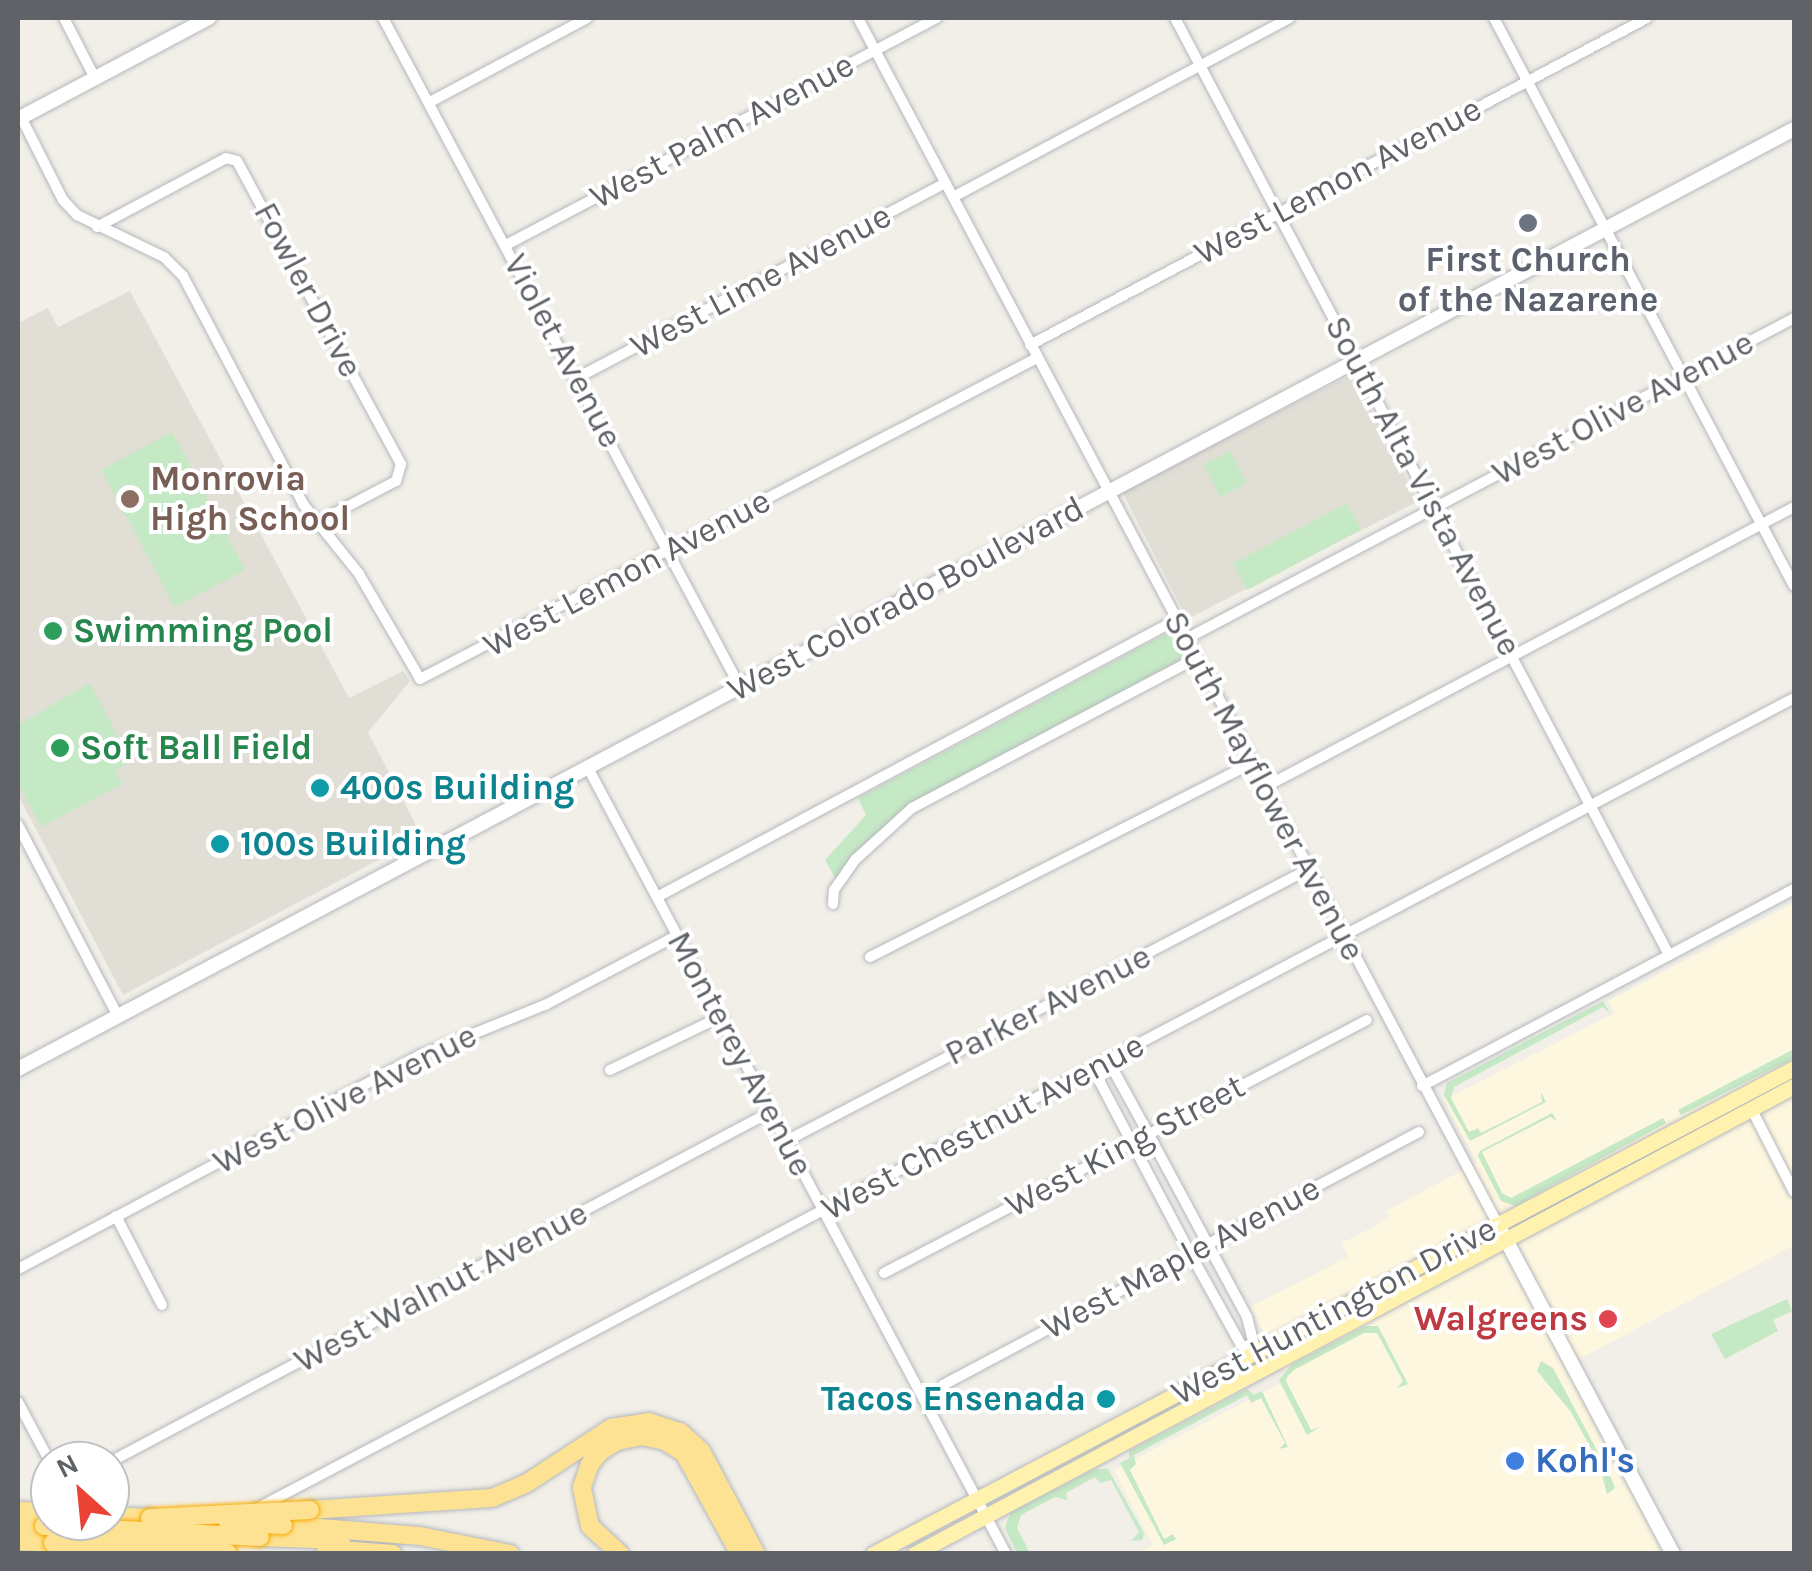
<!DOCTYPE html>
<style>
body{margin:0}
#map{position:relative;width:1812px;height:1571px;overflow:hidden;background:#f1efe8;font-family:Karla,sans-serif}
div>[style]{position:absolute}
.commercial>*{inset:0;background:#fef7e0}
.education>*{inset:0;background:#e1ded6;transform-origin:0 0}
.green>*{inset:0;background:#c5e8c5;transform-origin:0 0}
.roads{filter:drop-shadow(0 0 2px #b5b8bc) drop-shadow(0 0 2px #b5b8bc)}
.street>*{height:10px;margin:-5px;padding:0 5px;transform-origin:5px;border-radius:5px;background:#fff}
.secondary>*{height:14px;margin:-7px;padding:0 7px;transform-origin:7px;border-radius:7px;background:#fff}
.primary>*{height:15px;margin:-7.5px;padding:0 7.5px;transform-origin:7.5px;border-radius:7.5px;background:#fff2af}
.highway>*{height:18px;margin:-9px;padding:0 9px;transform-origin:9px;border-radius:9px;background:#fde293}
.bridges{filter:drop-shadow(0 0 2px #f9ab00) drop-shadow(0 0 2px #f9ab00)}
.highway-bridge>*{height:18px;margin:-9px;padding:0 9px;transform-origin:9px;border-radius:9px;background:#fde293}
.dots>*{width:28px;height:28px;translate:-50% -50%;box-sizing:border-box;border:5px solid #fff;border-radius:50%}
span{translate:-50% -50%;white-space:nowrap;text-align:center;line-height:1.15;-webkit-text-stroke:8px #fff;paint-order:stroke}
.street-label{font-size:35px;color:#5f6368}
.worship-label{font-size:35px;color:#5b616d;font-weight:700}
.education-label{font-size:35px;color:#785e54;font-weight:700}
.left{translate:0 -50%;text-align:left}
.leisure-label{font-size:35px;color:#27864d;font-weight:700}
.culture-label{font-size:35px;color:#0d838f;font-weight:700}
.right{translate:-100% -50%;text-align:right}
.health-label{font-size:35px;color:#be3a42;font-weight:700}
.shop-label{font-size:35px;color:#366cbe;font-weight:700}
.frame{position:absolute;inset:0;border:20px solid #5f6368;pointer-events:none}
.north{position:absolute;left:30px;top:1441px;width:100px;height:100px;box-sizing:border-box;background:#fff;border:2px solid #bfc1c3;border-radius:50%;rotate:333deg;font-size:28px;font-weight:700;line-height:40px;text-align:center;color:#5f6368}
.north::after{content:'';display:block;margin:auto;width:35px;height:45px;background:#ea4335;clip-path:polygon(50% 0,100% 100%,50% 72%,0 100%)}
</style>
<div id="map">
<div class="commercial">
<div style="clip-path:polygon(1792px 904px,1794px 1245px,1566px 1366px,1663px 1553px,1137px 1553px,1153px 1545px,1114px 1470px,1289px 1379px,1250px 1307px,1348px 1257px,1342px 1243px,1389px 1219px,1386px 1211px,1477px 1163px,1444px 1100px,1615px 1013px,1608px 1001px)"></div>
</div>
<div class="education">
<div style="clip-path:polygon(130px 291px,349px 698px,403px 671px,410px 681px,368px 732px,422px 837px,123px 995px,18px 795px,18px 323px,48px 308px,58px 327px)"></div>
<div style="left:1353px;top:374px;width:143px;height:259px;rotate:63deg"></div>
</div>
<div class="green">
<div style="left:172px;top:432px;width:156px;height:80px;rotate:62deg"></div>
<div style="left:1230px;top:451px;width:36px;height:30px;rotate:62deg"></div>
<div style="left:1347px;top:503px;width:30px;height:129px;rotate:62deg"></div>
<div style="clip-path:polygon(1171px 631px,1186px 657px,936px 792px,837px 881px,825px 860px,866px 815px,858px 798px)"></div>
<div style="clip-path:polygon(90px 683px,131px 761px,115px 770px,122px 784px,41px 827px,18px 782px,18px 725px)"></div>
<div style="clip-path:polygon(1603px 1001px,1610px 1013px,1603px 1007px,1454px 1087px,1451px 1098px,1469px 1132px,1478px 1128px,1481px 1133px,1542px 1102px,1541px 1092px,1546px 1102px,1470px 1141px,1444px 1095px,1447px 1083px)"></div>
<div style="clip-path:polygon(1794px 1049px,1794px 1058px,1681px 1115px,1678px 1110px)"></div>
<div style="clip-path:polygon(1552px 1113px,1557px 1121px,1550px 1117px,1482px 1152px,1502px 1193px,1511px 1198px,1663px 1118px,1666px 1123px,1515px 1206px,1501px 1201px,1478px 1156px,1480px 1151px)"></div>
<div style="clip-path:polygon(1787px 1299px,1792px 1311px,1773px 1320px,1778px 1331px,1725px 1359px,1711px 1334px)"></div>
<div style="clip-path:polygon(1365px 1326px,1378px 1326px,1408px 1384px,1397px 1388px,1403px 1381px,1377px 1333px,1364px 1333px,1294px 1370px,1285px 1379px,1311px 1430px,1320px 1427px,1307px 1435px,1279px 1380px,1291px 1365px)"></div>
<div style="clip-path:polygon(1541px 1361px,1553px 1368px,1609px 1473px,1615px 1488px,1607px 1494px,1599px 1463px,1571px 1412px,1537px 1371px)"></div>
<div style="clip-path:polygon(1247px 1389px,1254px 1395px,1262px 1391px,1288px 1447px,1279px 1449px,1285px 1443px,1261px 1398px,1251px 1403px,1247px 1395px,1134px 1455px,1136px 1464px,1130px 1470px,1164px 1539px,1173px 1534px,1176px 1539px,1164px 1545px,1120px 1463px,1129px 1458px,1129px 1451px)"></div>
<div style="clip-path:polygon(1095px 1469px,1108px 1469px,1144px 1533px,1142px 1540px,1131px 1541px,1139px 1532px,1111px 1480px,1100px 1483px,1095px 1477px,1066px 1493px,1067px 1500px,1055px 1497px,1021px 1515px,1017px 1528px,1030px 1553px,1017px 1553px,1005px 1528px,1010px 1513px)"></div>
</div>
<div class="roads">
<div class="street">
<div style="left:64px;top:18px;width:68px;rotate:62.7deg"></div>
<div style="left:383px;top:18px;width:758px;rotate:61.91deg"></div>
<div style="left:858px;top:18px;width:1364px;rotate:62.06deg"></div>
<div style="left:1175px;top:18px;width:1059px;rotate:62.2deg"></div>
<div style="left:1494px;top:18px;width:642px;rotate:62.16deg"></div>
<div style="left:430px;top:102px;width:178px;rotate:-28.1deg"></div>
<div style="left:21px;top:117px;width:93px;rotate:63.2deg"></div>
<div style="left:63px;top:200px;width:21px;rotate:47deg"></div>
<div style="left:77px;top:215px;width:97px;rotate:25.8deg"></div>
<div style="left:164px;top:257px;width:27px;rotate:45deg"></div>
<div style="left:183px;top:276px;width:258px;rotate:62.2deg"></div>
<div style="left:303px;top:504px;width:90px;rotate:51.3deg"></div>
<div style="left:359px;top:574px;width:121px;rotate:59.8deg"></div>
<div style="left:420px;top:679px;width:696px;rotate:-27.49deg"></div>
<div style="left:953px;top:197px;width:381px;rotate:-28deg"></div>
<div style="left:97px;top:227px;width:146px;rotate:-28.1deg"></div>
<div style="left:226px;top:158px;width:11px;rotate:15deg"></div>
<div style="left:237px;top:161px;width:345px;rotate:61.6deg"></div>
<div style="left:401px;top:464px;width:18px;rotate:106deg"></div>
<div style="left:396px;top:481px;width:90px;rotate:152.3deg"></div>
<div style="left:506px;top:245px;width:487px;rotate:-27.8deg"></div>
<div style="left:1030px;top:345px;width:698px;rotate:-27.92deg"></div>
<div style="left:577px;top:378px;width:417px;rotate:-27.9deg"></div>
<div style="left:1186px;top:639px;width:688px;rotate:-27.83deg"></div>
<div style="left:587px;top:766px;width:892px;rotate:62deg"></div>
<div style="left:1265px;top:787px;width:599px;rotate:-27.89deg"></div>
<div style="left:18px;top:825px;width:216px;rotate:62.4deg"></div>
<div style="left:657px;top:897px;width:588px;rotate:-28.09deg"></div>
<div style="left:833px;top:904px;width:14px;rotate:-86deg"></div>
<div style="left:834px;top:890px;width:38px;rotate:-55deg"></div>
<div style="left:856px;top:859px;width:76px;rotate:-42.3deg"></div>
<div style="left:912px;top:808px;width:321px;rotate:-27.8deg"></div>
<div style="left:870px;top:957px;width:428px;rotate:-26.9deg"></div>
<div style="left:610px;top:1070px;width:124px;rotate:-25.7deg"></div>
<div style="left:1422px;top:1086px;width:421px;rotate:-27.9deg"></div>
<div style="left:1751px;top:1108px;width:94px;rotate:62.9deg"></div>
<div style="left:788px;top:1140px;width:587px;rotate:-27.48deg"></div>
<div style="left:116px;top:1216px;width:100px;rotate:62.7deg"></div>
<div style="left:18px;top:1269px;width:456px;rotate:-28deg"></div>
<div style="left:421px;top:1055px;width:134px;rotate:-22deg"></div>
<div style="left:545px;top:1005px;width:148px;rotate:-27.8deg"></div>
<div style="left:884px;top:1273px;width:545px;rotate:-27.65deg"></div>
<div style="left:1255px;top:1354px;width:17px;rotate:-147deg"></div>
<div style="left:1241px;top:1345px;width:105px;rotate:-119deg"></div>
<div style="left:1190px;top:1253px;width:193px;rotate:-117.8deg"></div>
<div style="left:1100px;top:1082px;width:17px;rotate:-90deg"></div>
<div style="left:1100px;top:1065px;width:17px;rotate:28deg"></div>
<div style="left:1115px;top:1073px;width:68px;rotate:61.2deg"></div>
<div style="left:1148px;top:1133px;width:209px;rotate:61.7deg"></div>
<div style="left:1247px;top:1317px;width:41px;rotate:76deg"></div>
<div style="left:943px;top:1385px;width:539px;rotate:-27.99deg"></div>
<div style="left:18px;top:1402px;width:68px;rotate:61.9deg"></div>
<div style="left:110px;top:1462px;width:749px;rotate:-27.93deg"></div>
<div style="left:256px;top:1509px;width:1739px;rotate:-27.8deg"></div>
</div>
<div class="secondary">
<div style="left:18px;top:119px;width:216px;rotate:-27.9deg"></div>
<div style="left:18px;top:1069px;width:2009px;rotate:-27.89deg"></div>
<div style="left:1497px;top:1223px;width:375px;rotate:62deg"></div>
</div>
<div class="primary">
<div style="left:873px;top:1554px;width:1041px;rotate:-27.82deg"></div>
<div style="left:914px;top:1554px;width:997px;rotate:-28deg"></div>
</div>
<div class="highway">
<div style="left:310px;top:1510px;width:182px;rotate:-3.8deg"></div>
<div style="left:492px;top:1498px;width:38px;rotate:-23deg"></div>
<div style="left:527px;top:1483px;width:100px;rotate:-33.2deg"></div>
<div style="left:611px;top:1428px;width:38px;rotate:-9deg"></div>
<div style="left:649px;top:1422px;width:33px;rotate:18deg"></div>
<div style="left:680px;top:1432px;width:28px;rotate:42deg"></div>
<div style="left:701px;top:1451px;width:117px;rotate:61.9deg"></div>
<div style="left:18px;top:1511px;width:32px;rotate:2deg"></div>
<div style="left:110px;top:1516px;width:40px;rotate:2.9deg"></div>
<div style="left:18px;top:1525px;width:26px;rotate:2deg"></div>
<div style="left:283px;top:1525px;width:137px;rotate:4.6deg"></div>
<div style="left:420px;top:1536px;width:92px;rotate:11.3deg"></div>
<div style="left:260px;top:1537px;width:81px;rotate:2.1deg"></div>
<div style="left:18px;top:1541px;width:35px;rotate:3deg"></div>
<div style="left:326px;top:1549px;width:67px;rotate:4.3deg"></div>
<div style="left:620px;top:1554px;width:41px;rotate:-137deg"></div>
<div style="left:590px;top:1526px;width:40px;rotate:-102deg"></div>
<div style="left:582px;top:1487px;width:24px;rotate:-71deg"></div>
<div style="left:590px;top:1464px;width:17px;rotate:-50deg"></div>
<div style="left:601px;top:1451px;width:19px;rotate:-32deg"></div>
<div style="left:617px;top:1441px;width:25px;rotate:-11deg"></div>
<div style="left:642px;top:1436px;width:24px;rotate:12deg"></div>
<div style="left:665px;top:1441px;width:22px;rotate:32deg"></div>
<div style="left:684px;top:1453px;width:115px;rotate:61deg"></div>
</div>
</div>
<div class="bridges">
<div class="highway-bridge">
<div style="left:150px;top:1518px;width:160px;rotate:-2.9deg"></div>
<div style="left:228px;top:1522px;width:55px;rotate:3.1deg"></div>
<div style="left:44px;top:1526px;width:216px;rotate:2.9deg"></div>
<div style="left:53px;top:1543px;width:175px;rotate:3.3deg"></div>
</div>
</div>
<div class="dots">
<div style="left:1528px;top:223px;background:#6b7280"></div>
<div style="left:130px;top:499px;background:#8d6e63"></div>
<div style="left:53px;top:631px;background:#2e9e5b"></div>
<div style="left:60px;top:748px;background:#2e9e5b"></div>
<div style="left:320px;top:788px;background:#0f9aa8"></div>
<div style="left:220px;top:844px;background:#0f9aa8"></div>
<div style="left:1608px;top:1319px;background:#e0444e"></div>
<div style="left:1106px;top:1399px;background:#0f9aa8"></div>
<div style="left:1515px;top:1461px;background:#3f7fe0"></div>
</div>
<div class="street-label">
<span style="left:722px;top:131px;rotate:-28deg">West Palm Avenue</span>
<span style="left:1338px;top:181px;rotate:-28deg">West Lemon Avenue</span>
<span style="left:761px;top:281px;rotate:-28deg">West Lime Avenue</span>
<span style="left:308px;top:290px;rotate:62deg">Fowler Drive</span>
<span style="left:563px;top:351px;rotate:62deg">Violet Avenue</span>
<span style="left:1623px;top:408px;rotate:-28deg">West Olive Avenue</span>
<span style="left:1423px;top:486px;rotate:62deg">South Alta Vista Avenue</span>
<span style="left:627px;top:573px;rotate:-28deg">West Lemon Avenue</span>
<span style="left:906px;top:599px;rotate:-28deg">West Colorado Boulevard</span>
<span style="left:1264px;top:786px;rotate:62deg">South Mayflower Avenue</span>
<span style="left:1048px;top:1005px;rotate:-27deg">Parker Avenue</span>
<span style="left:740px;top:1054px;rotate:62deg">Monterey Avenue</span>
<span style="left:345px;top:1099px;rotate:-27deg">West Olive Avenue</span>
<span style="left:983px;top:1127px;rotate:-28deg">West Chestnut Avenue</span>
<span style="left:1125px;top:1146px;rotate:-28deg">West King Street</span>
<span style="left:1181px;top:1258px;rotate:-28deg">West Maple Avenue</span>
<span style="left:441px;top:1287px;rotate:-28deg">West Walnut Avenue</span>
<span style="left:1334px;top:1311px;rotate:-28deg">West Huntington Drive</span>
</div>
<div class="worship-label">
<span style="left:1528px;top:280px">First Church<br>of the Nazarene</span>
</div>
<div class="education-label">
<span class="left" style="left:150px;top:499px">Monrovia<br>High School</span>
</div>
<div class="leisure-label">
<span class="left" style="left:73px;top:631px">Swimming Pool</span>
<span class="left" style="left:80px;top:748px">Soft Ball Field</span>
</div>
<div class="culture-label">
<span class="left" style="left:340px;top:788px">400s Building</span>
<span class="left" style="left:240px;top:844px">100s Building</span>
<span class="right" style="left:1086px;top:1399px">Tacos Ensenada</span>
</div>
<div class="health-label">
<span class="right" style="left:1588px;top:1319px">Walgreens</span>
</div>
<div class="shop-label">
<span class="left" style="left:1535px;top:1461px">Kohl's</span>
</div>
<div class="frame"></div>
<div class="north">N</div>
</div>
